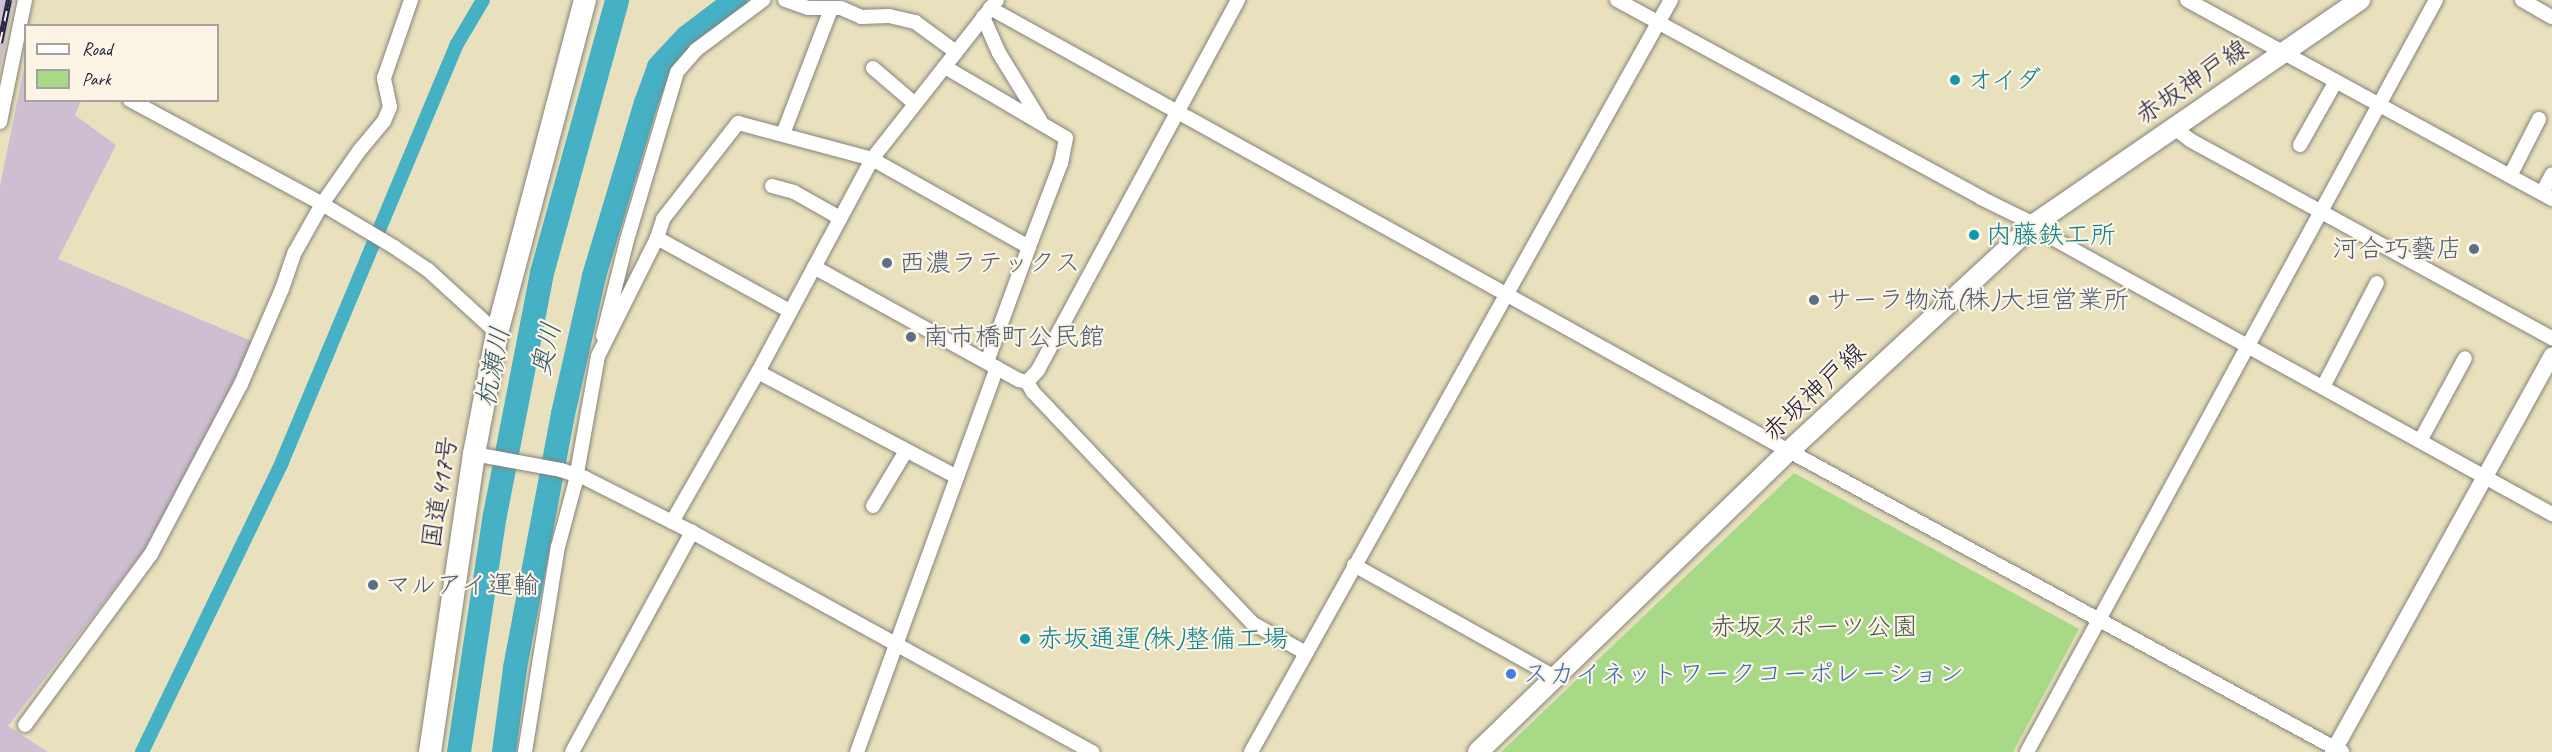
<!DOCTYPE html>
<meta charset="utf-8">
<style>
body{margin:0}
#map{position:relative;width:2552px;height:752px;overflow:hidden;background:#e9e1bd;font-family:Caveat,"Klee One",sans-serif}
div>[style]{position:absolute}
.industrial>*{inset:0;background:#cebed1}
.green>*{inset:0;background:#a7d987}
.canal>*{height:14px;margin:-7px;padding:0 7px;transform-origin:7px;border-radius:7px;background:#46b0c4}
.river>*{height:24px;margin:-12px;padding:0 12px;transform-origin:12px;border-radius:12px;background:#46b0c4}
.roads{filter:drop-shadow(0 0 2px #86827c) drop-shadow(0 0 2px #86827c)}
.minor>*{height:14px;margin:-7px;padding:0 7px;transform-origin:7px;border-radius:7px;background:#fff}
.tertiary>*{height:16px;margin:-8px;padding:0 8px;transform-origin:8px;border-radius:8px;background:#fff}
.secondary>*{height:20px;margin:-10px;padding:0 10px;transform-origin:10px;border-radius:10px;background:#fff}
.trunk>*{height:22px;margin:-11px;padding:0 11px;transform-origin:11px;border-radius:11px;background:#fff}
.rail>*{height:6px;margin-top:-3px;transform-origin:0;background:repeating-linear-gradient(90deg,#fcf5e5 0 11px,#22223b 0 22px);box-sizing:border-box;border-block:2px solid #22223b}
.dots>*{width:16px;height:16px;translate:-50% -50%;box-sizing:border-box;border:3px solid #fcf5e5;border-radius:50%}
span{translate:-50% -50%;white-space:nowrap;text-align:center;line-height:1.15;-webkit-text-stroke:4.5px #fcf5e5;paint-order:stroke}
.culture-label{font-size:26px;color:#0d838f}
.left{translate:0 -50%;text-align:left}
.street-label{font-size:26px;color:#22223b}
.service-label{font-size:26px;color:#4e5e75}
.right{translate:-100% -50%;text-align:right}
.park-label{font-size:26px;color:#4a5952}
.shop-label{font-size:26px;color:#366cbe}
.water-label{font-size:27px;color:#305b72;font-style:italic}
.legend{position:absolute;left:24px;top:24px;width:195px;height:78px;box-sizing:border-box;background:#fcf5e5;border:2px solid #a5a1a1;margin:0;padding:8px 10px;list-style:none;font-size:18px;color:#22223b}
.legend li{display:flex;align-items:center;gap:12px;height:30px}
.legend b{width:30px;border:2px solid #a5a1a1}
</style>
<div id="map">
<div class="industrial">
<div style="clip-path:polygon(0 0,14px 0,0 68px)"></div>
<div style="clip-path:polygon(25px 63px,26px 100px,81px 101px,75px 115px,116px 145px,58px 259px,256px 343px,145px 549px,8px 726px,48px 752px,0 752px,0 186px)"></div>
</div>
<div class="green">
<div style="clip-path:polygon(1794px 473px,2079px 629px,2013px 752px,1501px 752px)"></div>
</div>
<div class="canal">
<div style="left:142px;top:752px;width:322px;rotate:-64.2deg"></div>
<div style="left:282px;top:462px;width:453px;rotate:-67.3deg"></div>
<div style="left:457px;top:44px;width:51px;rotate:-59.4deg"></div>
</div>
<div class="river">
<div style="left:459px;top:752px;width:240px;rotate:-81.4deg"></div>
<div style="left:495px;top:515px;width:247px;rotate:-79deg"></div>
<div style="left:542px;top:273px;width:283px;rotate:-74.6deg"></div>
<div style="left:504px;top:752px;width:85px;rotate:-82.5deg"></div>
<div style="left:515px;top:668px;width:258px;rotate:-79.3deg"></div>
<div style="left:563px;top:414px;width:141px;rotate:-77.3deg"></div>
<div style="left:594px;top:276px;width:181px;rotate:-73.3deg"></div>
<div style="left:646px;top:103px;width:38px;rotate:-70deg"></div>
<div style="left:659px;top:67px;width:41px;rotate:-47deg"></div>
<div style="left:687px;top:37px;width:61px;rotate:-37.1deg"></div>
</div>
<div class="roads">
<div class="minor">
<div style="left:785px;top:0;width:24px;rotate:19deg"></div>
<div style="left:808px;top:8px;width:30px"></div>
<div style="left:1617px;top:0;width:414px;rotate:28.5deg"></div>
<div style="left:1981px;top:198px;width:59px;rotate:26.1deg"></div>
<div style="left:2034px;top:224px;width:17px;rotate:40deg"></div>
<div style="left:2047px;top:235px;width:80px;rotate:29.1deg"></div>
<div style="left:2117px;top:274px;width:497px;rotate:28.9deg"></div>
<div style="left:2187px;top:0;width:416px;rotate:28.6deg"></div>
<div style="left:2522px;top:0;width:34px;rotate:30deg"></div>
<div style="left:841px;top:8px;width:22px;rotate:24deg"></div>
<div style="left:861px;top:17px;width:28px;rotate:-2deg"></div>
<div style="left:889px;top:16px;width:27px;rotate:13deg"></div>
<div style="left:915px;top:22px;width:51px;rotate:36.2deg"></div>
<div style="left:990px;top:8px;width:914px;rotate:29.01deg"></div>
<div style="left:1789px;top:451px;width:630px;rotate:28.56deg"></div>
<div style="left:983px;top:17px;width:39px;rotate:66deg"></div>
<div style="left:999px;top:53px;width:79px;rotate:58.5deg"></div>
<div style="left:945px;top:67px;width:140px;rotate:30.4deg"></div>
<div style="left:1066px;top:138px;width:25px;rotate:101deg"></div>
<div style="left:1061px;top:163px;width:90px;rotate:110.9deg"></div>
<div style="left:873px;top:68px;width:55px;rotate:40.6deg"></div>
<div style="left:130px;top:100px;width:218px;rotate:28.4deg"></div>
<div style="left:322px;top:204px;width:84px;rotate:30.8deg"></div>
<div style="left:394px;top:247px;width:41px;rotate:34.1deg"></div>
<div style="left:428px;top:270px;width:93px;rotate:42.4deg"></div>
<div style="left:0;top:122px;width:125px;rotate:-78.4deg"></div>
<div style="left:2173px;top:127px;width:21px;rotate:37deg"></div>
<div style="left:2190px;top:140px;width:413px;rotate:28.7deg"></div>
<div style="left:783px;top:134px;width:134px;rotate:-69deg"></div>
<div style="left:2300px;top:145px;width:73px;rotate:-60.6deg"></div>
<div style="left:2510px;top:176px;width:64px;rotate:-63deg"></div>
<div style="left:772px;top:186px;width:23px;rotate:15deg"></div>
<div style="left:794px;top:192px;width:53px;rotate:29.5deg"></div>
<div style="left:2542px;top:193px;width:21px;rotate:-62deg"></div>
<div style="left:657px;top:238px;width:20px;rotate:-72deg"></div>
<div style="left:663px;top:219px;width:122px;rotate:-52deg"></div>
<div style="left:738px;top:123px;width:139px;rotate:15deg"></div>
<div style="left:872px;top:159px;width:180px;rotate:29.3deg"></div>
<div style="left:1029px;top:247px;width:122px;rotate:110.1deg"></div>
<div style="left:814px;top:267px;width:234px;rotate:28.9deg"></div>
<div style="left:1019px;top:380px;width:8px;rotate:14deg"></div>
<div style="left:603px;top:336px;width:99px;rotate:-76deg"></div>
<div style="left:627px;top:240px;width:175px;rotate:-73.4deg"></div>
<div style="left:677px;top:72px;width:29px;rotate:-49deg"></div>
<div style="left:696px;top:50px;width:84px;rotate:-36.7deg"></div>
<div style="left:758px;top:372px;width:225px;rotate:27.8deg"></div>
<div style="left:1027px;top:382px;width:16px;rotate:-47deg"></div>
<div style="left:1038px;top:370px;width:421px;rotate:-61.6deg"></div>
<div style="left:1027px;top:382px;width:12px;rotate:59deg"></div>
<div style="left:1033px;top:392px;width:318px;rotate:46.5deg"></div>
<div style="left:1252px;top:623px;width:62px;rotate:29.1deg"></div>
<div style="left:2323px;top:387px;width:117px;rotate:-62.6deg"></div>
<div style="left:2420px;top:441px;width:94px;rotate:-61.5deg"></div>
<div style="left:474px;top:454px;width:88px;rotate:10.4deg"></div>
<div style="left:561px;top:470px;width:25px;rotate:18deg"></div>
<div style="left:585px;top:478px;width:120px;rotate:26.8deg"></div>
<div style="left:692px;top:532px;width:457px;rotate:28.8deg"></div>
<div style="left:873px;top:506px;width:64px;rotate:-59deg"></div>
<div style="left:672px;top:522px;width:173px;rotate:-60.2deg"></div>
<div style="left:758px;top:372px;width:242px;rotate:-61.8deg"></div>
<div style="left:872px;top:159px;width:202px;rotate:-51.8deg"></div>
<div style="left:1354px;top:565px;width:228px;rotate:29.2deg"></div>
<div style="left:25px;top:725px;width:212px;rotate:-53.6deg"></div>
<div style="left:151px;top:554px;width:192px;rotate:-62.1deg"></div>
<div style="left:241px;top:384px;width:103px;rotate:-66.7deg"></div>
<div style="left:282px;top:289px;width:39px;rotate:-71deg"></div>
<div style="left:295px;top:252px;width:55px;rotate:-60.6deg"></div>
<div style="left:322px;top:204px;width:65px;rotate:-55.1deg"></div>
<div style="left:359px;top:151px;width:39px;rotate:-50deg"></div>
<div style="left:384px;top:121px;width:15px;rotate:-67deg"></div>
<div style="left:390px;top:107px;width:30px;rotate:-102deg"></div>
<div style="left:384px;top:78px;width:83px;rotate:-70.9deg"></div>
<div style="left:525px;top:752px;width:208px;rotate:-80.9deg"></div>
<div style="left:558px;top:547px;width:65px;rotate:-74.9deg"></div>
<div style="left:575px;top:484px;width:130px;rotate:-79.8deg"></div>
<div style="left:598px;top:356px;width:132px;rotate:-63.4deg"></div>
<div style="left:657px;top:238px;width:152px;rotate:28.8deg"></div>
<div style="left:572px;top:752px;width:251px;rotate:-61.4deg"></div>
<div style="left:857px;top:752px;width:409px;rotate:-70deg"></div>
<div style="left:1251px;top:752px;width:861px;rotate:-60.82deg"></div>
<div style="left:2027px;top:752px;width:856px;rotate:-61.46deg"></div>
</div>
<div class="tertiary">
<div style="left:2333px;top:752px;width:453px;rotate:-61.1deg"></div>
</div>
<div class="secondary">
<div style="left:1478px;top:752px;width:433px;rotate:-44.1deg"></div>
<div style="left:1789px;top:451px;width:334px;rotate:-42.8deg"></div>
<div style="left:2034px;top:224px;width:396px;rotate:-34.5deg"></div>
</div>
<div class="trunk">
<div style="left:430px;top:752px;width:301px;rotate:-81.6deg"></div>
<div style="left:474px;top:454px;width:123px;rotate:-79.2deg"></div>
<div style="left:497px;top:333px;width:344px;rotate:-75.2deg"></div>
</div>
</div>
<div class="rail">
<div style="left:0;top:43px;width:44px;rotate:-78.2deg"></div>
</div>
<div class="dots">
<div style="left:1955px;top:80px;background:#0f9aa8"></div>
<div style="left:1974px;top:235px;background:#0f9aa8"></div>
<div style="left:2474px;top:249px;background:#5c6f8a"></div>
<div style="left:887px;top:263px;background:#5c6f8a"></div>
<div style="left:1814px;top:300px;background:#5c6f8a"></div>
<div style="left:911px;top:337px;background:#5c6f8a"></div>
<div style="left:373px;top:585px;background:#5c6f8a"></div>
<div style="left:1025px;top:639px;background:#0f9aa8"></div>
<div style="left:1511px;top:674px;background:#3f7fe0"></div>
</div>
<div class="culture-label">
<span class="left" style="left:1967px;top:80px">オイダ</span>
<span class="left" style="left:1986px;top:235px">内藤鉄工所</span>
<span class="left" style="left:1037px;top:639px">赤坂通運(株)整備工場</span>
</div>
<div class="street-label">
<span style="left:2192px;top:82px;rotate:-34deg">赤坂神戸線</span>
<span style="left:1814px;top:392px;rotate:-43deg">赤坂神戸線</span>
<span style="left:440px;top:492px;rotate:-81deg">国道417号</span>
</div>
<div class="service-label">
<span class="right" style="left:2462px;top:249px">河合巧藝店</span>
<span class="left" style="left:899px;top:263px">西濃ラテックス</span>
<span class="left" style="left:1826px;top:300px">サーラ物流(株)大垣営業所</span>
<span class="left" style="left:923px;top:337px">南市橋町公民館</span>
<span class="left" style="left:385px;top:585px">マルアイ運輸</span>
</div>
<div class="park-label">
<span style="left:1814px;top:627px">赤坂スポーツ公園</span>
</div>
<div class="shop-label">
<span class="left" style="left:1523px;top:674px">スカイネットワークコーポレーション</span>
</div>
<div class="water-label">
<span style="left:546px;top:349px;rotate:-77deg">奥川</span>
<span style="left:493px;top:367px;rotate:-79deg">杭瀬川</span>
</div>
<ul class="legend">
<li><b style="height:8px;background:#fff"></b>Road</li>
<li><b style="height:16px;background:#a7d987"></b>Park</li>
</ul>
</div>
